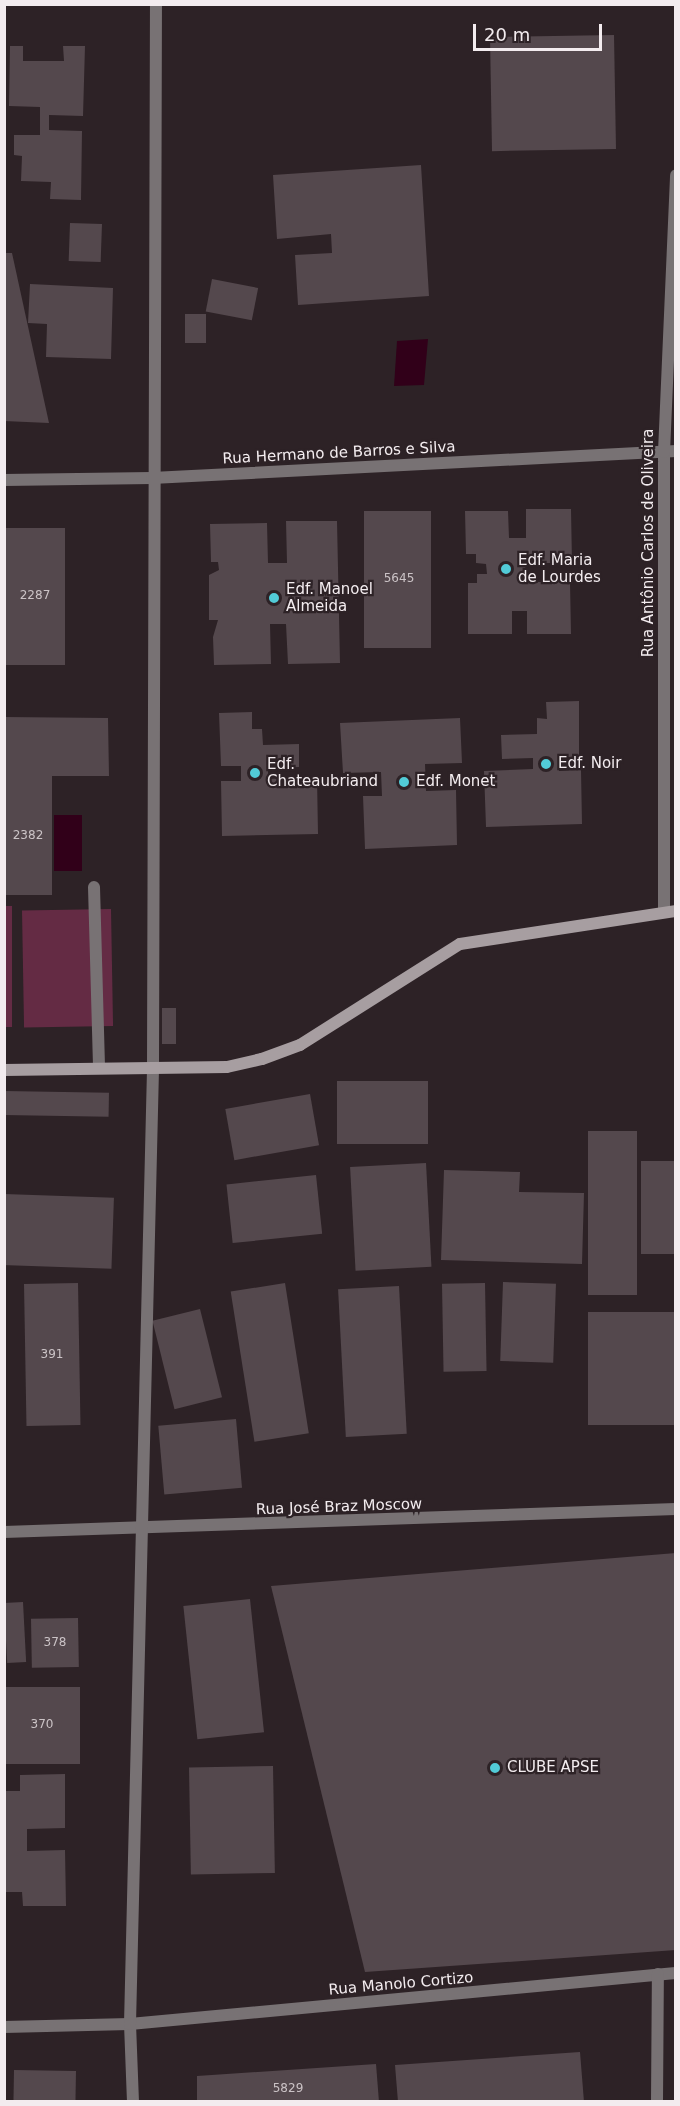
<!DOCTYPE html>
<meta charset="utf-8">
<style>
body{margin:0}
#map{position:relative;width:680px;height:2106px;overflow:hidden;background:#2d2226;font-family:"DejaVu Sans",sans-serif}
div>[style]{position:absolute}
.green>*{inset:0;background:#642b44;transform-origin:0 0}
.water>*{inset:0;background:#310019;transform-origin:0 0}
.building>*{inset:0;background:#54484d;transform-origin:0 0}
.lane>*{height:12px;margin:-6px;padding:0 6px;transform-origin:6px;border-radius:6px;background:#787274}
.street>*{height:12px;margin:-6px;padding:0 6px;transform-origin:6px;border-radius:6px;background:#787274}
.secondary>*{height:12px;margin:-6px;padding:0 6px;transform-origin:6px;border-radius:6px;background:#a79ea1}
.dots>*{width:16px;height:16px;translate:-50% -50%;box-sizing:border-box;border:3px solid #2d2226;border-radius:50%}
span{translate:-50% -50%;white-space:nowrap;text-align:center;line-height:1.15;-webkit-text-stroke:4.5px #2d2226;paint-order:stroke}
.number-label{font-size:12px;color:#cbc3c6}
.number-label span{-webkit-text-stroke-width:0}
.street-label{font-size:15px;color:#f3ecef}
.poi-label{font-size:15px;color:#f3ecef}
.left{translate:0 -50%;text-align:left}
.frame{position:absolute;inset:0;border:6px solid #f3ecef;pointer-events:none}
.scale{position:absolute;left:473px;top:24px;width:129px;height:27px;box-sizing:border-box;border:3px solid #f3ecef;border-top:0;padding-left:8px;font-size:18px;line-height:21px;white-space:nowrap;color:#f3ecef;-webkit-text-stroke:4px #2d2226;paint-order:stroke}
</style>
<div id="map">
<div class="green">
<div style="left:4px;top:906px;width:8px;height:121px"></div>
<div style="left:111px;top:909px;width:117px;height:89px;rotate:89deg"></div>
</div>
<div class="water">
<div style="clip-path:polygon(428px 339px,424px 385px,394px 386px,397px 341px)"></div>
<div style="left:54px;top:815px;width:28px;height:56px"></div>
</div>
<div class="building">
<div style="left:614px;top:35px;width:114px;height:124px;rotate:89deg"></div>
<div style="clip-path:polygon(10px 46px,23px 46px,23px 61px,64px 61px,63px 46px,85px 46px,83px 116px,49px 115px,49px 130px,82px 131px,81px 200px,50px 199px,51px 182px,21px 181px,22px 156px,14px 155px,14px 135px,40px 135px,40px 107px,9px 106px)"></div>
<div style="clip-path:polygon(421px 165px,429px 296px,298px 305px,295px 255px,332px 253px,331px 234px,277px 239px,273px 175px)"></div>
<div style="left:70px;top:223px;width:32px;height:38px;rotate:2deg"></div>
<div style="clip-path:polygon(4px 253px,12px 253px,49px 423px,4px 421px)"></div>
<div style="left:212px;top:279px;width:47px;height:33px;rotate:11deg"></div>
<div style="clip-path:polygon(30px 284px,113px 288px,111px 359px,46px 357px,47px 324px,28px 323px)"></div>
<div style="left:185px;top:314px;width:21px;height:29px"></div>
<div style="clip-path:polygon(526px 509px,571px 509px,572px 563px,525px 563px,526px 582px,570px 582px,571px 634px,527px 634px,527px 611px,512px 611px,512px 634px,468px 634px,468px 583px,477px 583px,477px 574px,487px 574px,486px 564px,476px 563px,476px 554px,466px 554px,465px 511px,508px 511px,509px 538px,526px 538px)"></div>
<div style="left:364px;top:511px;width:67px;height:137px"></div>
<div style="clip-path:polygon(286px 521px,337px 521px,340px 663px,288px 664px,286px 624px,270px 624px,271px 664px,214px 665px,213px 637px,218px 620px,209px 620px,209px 575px,219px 570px,218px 562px,211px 562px,210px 524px,267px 523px,268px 563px,287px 563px)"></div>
<div style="left:4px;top:528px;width:61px;height:137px"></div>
<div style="clip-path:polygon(579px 701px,579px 756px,558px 758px,559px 771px,581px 770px,582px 824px,486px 827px,484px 771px,533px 769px,533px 758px,502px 759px,501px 735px,537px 734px,537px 718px,547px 719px,546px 702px)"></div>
<div style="clip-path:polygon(252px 712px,252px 729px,262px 729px,263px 745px,299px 744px,299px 767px,268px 768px,268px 779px,317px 777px,318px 834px,222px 836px,221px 781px,241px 781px,241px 766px,221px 766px,219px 713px)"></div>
<div style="clip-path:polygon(4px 717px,108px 718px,109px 776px,52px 776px,52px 895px,4px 895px)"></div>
<div style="clip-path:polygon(460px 718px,462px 763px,425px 764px,426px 791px,456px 790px,457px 845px,365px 849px,363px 796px,382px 796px,381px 772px,343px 773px,340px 723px)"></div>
<div style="left:162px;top:1008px;width:14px;height:36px"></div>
<div style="left:337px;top:1081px;width:91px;height:63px"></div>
<div style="left:4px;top:1091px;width:105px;height:24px;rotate:1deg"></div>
<div style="left:310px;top:1094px;width:52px;height:86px;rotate:80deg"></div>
<div style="left:588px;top:1131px;width:49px;height:164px"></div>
<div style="left:676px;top:1161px;width:93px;height:35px;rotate:90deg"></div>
<div style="left:426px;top:1163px;width:104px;height:76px;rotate:87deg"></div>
<div style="clip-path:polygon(444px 1170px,520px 1172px,519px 1192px,584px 1193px,582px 1264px,441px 1260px)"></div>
<div style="left:316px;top:1175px;width:59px;height:90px;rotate:84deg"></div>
<div style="left:4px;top:1194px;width:110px;height:71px;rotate:2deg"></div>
<div style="left:503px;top:1282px;width:53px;height:79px;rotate:2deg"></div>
<div style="left:78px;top:1283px;width:142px;height:54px;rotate:89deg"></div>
<div style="left:285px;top:1283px;width:152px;height:55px;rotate:81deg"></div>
<div style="left:485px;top:1283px;width:88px;height:43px;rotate:89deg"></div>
<div style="left:399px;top:1286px;width:148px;height:61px;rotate:87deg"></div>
<div style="left:200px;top:1309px;width:91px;height:49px;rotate:76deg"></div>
<div style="left:676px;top:1312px;width:113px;height:88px;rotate:90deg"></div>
<div style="left:236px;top:1419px;width:69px;height:78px;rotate:85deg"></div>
<div style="clip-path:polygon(676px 1553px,676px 1950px,365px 1972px,271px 1586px)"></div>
<div style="left:250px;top:1599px;width:134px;height:67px;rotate:84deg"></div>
<div style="left:23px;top:1602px;width:60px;height:19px;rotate:87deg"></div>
<div style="left:78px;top:1618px;width:49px;height:47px;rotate:89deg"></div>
<div style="left:4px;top:1687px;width:76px;height:77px"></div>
<div style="left:273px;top:1766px;width:107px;height:84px;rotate:89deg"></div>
<div style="clip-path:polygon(65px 1774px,65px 1828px,27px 1829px,27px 1851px,65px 1850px,66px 1906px,23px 1906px,22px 1892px,4px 1892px,4px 1791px,20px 1791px,20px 1775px)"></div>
<div style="clip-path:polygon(580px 2052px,584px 2102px,398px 2102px,395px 2065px)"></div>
<div style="clip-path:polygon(376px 2064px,379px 2102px,197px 2102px,197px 2076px)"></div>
<div style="left:14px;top:2070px;width:62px;height:32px;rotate:1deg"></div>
</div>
<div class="lane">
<div style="left:94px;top:887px;width:180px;rotate:88.4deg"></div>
</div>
<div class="street">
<div style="left:4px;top:480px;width:148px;rotate:-0.8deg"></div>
<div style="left:152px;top:478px;width:525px;rotate:-2.95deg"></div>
<div style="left:664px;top:911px;width:459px;rotate:-90deg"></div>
<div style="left:664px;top:452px;width:277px;rotate:-87.5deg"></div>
<div style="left:4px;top:1532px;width:672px;rotate:-1.96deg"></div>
<div style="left:4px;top:2027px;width:126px;rotate:-1.4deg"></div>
<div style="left:130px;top:2024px;width:548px;rotate:-5.34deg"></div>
<div style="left:133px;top:2102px;width:78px;rotate:-92.2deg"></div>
<div style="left:130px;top:2024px;width:958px;rotate:-88.62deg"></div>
<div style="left:153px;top:1066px;width:1062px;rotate:-89.84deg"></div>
<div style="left:657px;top:2102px;width:128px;rotate:-89.6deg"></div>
</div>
<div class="secondary">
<div style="left:4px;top:1070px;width:223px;rotate:-0.8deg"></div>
<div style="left:227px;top:1067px;width:36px;rotate:-13deg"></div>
<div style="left:262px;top:1059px;width:40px;rotate:-20.2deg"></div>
<div style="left:300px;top:1045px;width:189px;rotate:-32.3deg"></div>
<div style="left:460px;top:944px;width:219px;rotate:-8.7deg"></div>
</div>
<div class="dots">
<div style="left:506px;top:569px;background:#52cbd7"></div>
<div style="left:274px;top:598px;background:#52cbd7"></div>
<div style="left:546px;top:764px;background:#52cbd7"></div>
<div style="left:255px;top:773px;background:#52cbd7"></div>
<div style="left:404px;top:782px;background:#52cbd7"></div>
<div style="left:495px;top:1768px;background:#52cbd7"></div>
</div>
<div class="number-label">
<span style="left:399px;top:579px">5645</span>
<span style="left:35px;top:596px">2287</span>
<span style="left:28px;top:836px">2382</span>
<span style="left:52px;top:1355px">391</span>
<span style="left:55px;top:1643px">378</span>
<span style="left:42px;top:1725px">370</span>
<span style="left:288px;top:2089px">5829</span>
</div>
<div class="street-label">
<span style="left:339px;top:453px;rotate:-3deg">Rua Hermano de Barros e Silva</span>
<span style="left:649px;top:543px;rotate:-90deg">Rua Antônio Carlos de Oliveira</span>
<span style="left:339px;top:1507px;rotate:-2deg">Rua José Braz Moscow</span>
<span style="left:401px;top:1984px;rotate:-5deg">Rua Manolo Cortizo</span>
</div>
<div class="poi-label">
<span class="left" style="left:518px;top:569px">Edf. Maria<br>de Lourdes</span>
<span class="left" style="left:286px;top:598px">Edf. Manoel<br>Almeida</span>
<span class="left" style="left:267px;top:773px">Edf.<br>Chateaubriand</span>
<span class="left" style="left:558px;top:764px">Edf. Noir</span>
<span class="left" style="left:416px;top:782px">Edf. Monet</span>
<span class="left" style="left:507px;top:1768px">CLUBE APSE</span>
</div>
<div class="frame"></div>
<div class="scale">20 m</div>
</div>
